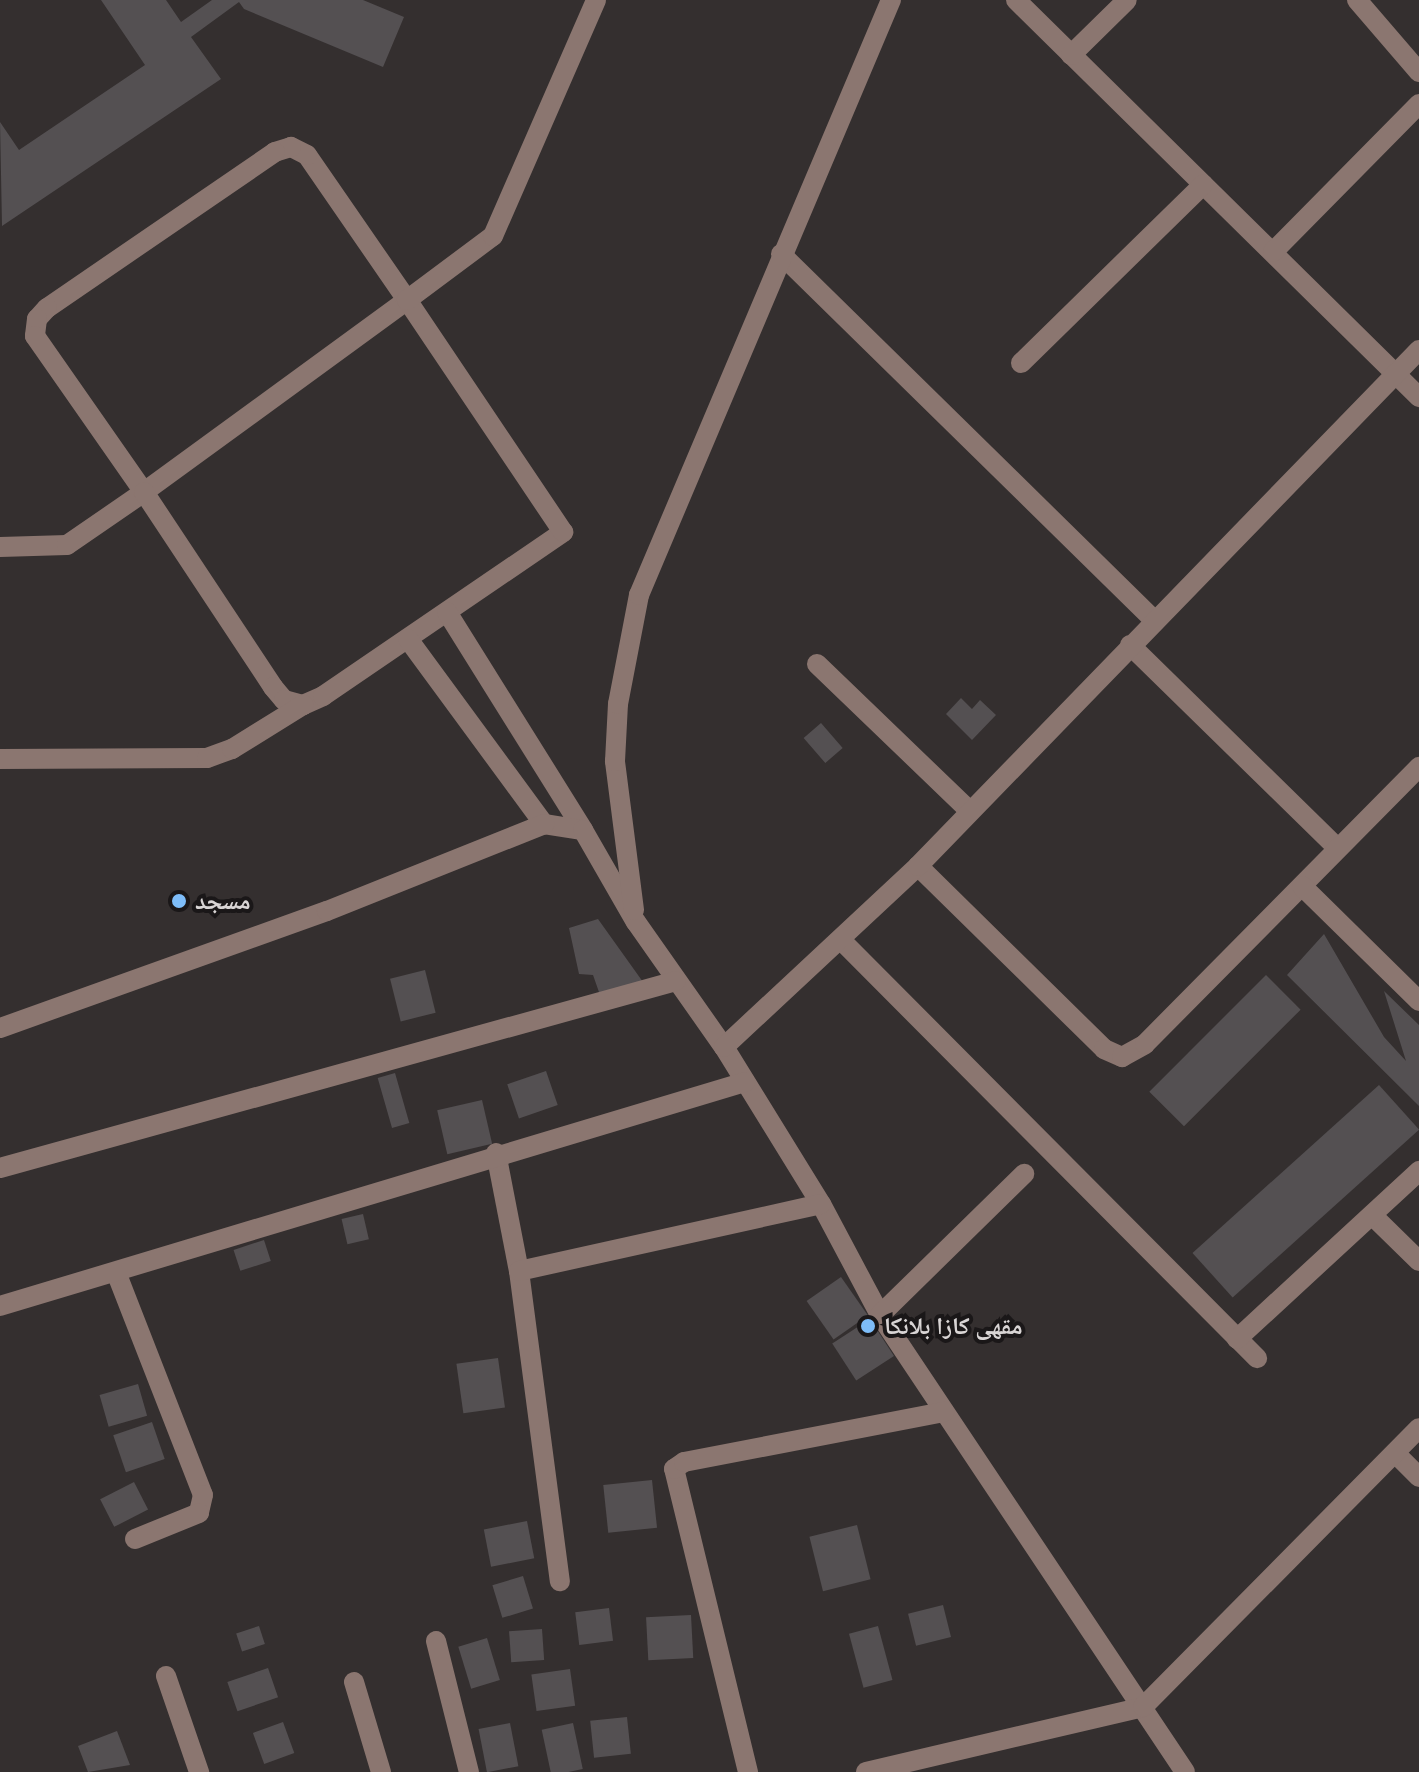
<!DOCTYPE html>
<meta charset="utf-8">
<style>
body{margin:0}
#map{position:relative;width:1419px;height:1772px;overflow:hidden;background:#342f2f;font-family:Inter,"Noto Naskh Arabic",sans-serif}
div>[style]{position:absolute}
.building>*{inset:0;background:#545052;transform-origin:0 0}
.minor>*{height:20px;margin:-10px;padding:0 10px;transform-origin:10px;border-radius:10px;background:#8b7670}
.dots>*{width:22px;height:22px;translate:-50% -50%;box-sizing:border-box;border:4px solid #1a1718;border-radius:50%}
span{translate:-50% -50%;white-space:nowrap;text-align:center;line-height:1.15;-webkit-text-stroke:8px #1a1718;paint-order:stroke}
.poi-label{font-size:24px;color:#d9d5d5;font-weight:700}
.left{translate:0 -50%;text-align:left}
</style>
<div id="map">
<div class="building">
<div style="clip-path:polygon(101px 0,166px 0,181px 22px,212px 0,363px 0,404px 17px,383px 67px,244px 9px,239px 2px,191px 37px,221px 79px,2px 226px,0 122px,19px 150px,145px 65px)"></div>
<div style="clip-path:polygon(961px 698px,972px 709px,980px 700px,996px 715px,972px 740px,946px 714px)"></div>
<div style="left:821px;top:723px;width:33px;height:23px;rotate:49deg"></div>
<div style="clip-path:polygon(598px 919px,643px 982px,600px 995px,593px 975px,579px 974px,569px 928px)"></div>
<div style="clip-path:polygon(1324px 934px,1384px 1037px,1406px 1061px,1384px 991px,1419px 1025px,1419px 1106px,1287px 975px)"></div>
<div style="left:425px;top:970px;width:44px;height:36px;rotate:76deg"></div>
<div style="left:1266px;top:975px;width:49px;height:165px;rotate:45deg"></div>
<div style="left:546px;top:1071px;width:36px;height:41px;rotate:71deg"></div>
<div style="left:395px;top:1073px;width:52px;height:18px;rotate:74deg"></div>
<div style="left:1379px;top:1085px;width:60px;height:251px;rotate:48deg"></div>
<div style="left:482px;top:1100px;width:45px;height:46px;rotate:77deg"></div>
<div style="left:363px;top:1214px;width:26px;height:22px;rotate:77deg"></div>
<div style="left:264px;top:1240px;width:22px;height:32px;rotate:72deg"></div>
<div style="left:841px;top:1277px;width:47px;height:42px;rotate:55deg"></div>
<div style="left:870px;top:1319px;width:44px;height:45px;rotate:57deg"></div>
<div style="left:498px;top:1358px;width:50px;height:42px;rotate:82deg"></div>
<div style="left:138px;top:1384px;width:33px;height:40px;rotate:74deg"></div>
<div style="left:152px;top:1422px;width:39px;height:41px;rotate:71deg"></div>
<div style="left:652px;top:1480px;width:48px;height:49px;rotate:84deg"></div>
<div style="left:134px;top:1482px;width:31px;height:38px;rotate:63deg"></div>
<div style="left:527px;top:1521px;width:38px;height:44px;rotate:79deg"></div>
<div style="left:857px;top:1525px;width:56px;height:49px;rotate:76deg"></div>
<div style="left:523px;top:1576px;width:34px;height:32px;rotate:73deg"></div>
<div style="left:943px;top:1605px;width:33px;height:36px;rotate:76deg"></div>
<div style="left:609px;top:1608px;width:33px;height:34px;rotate:83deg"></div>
<div style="left:691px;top:1615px;width:43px;height:45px;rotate:87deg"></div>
<div style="left:259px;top:1626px;width:19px;height:24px;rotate:72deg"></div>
<div style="left:878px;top:1626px;width:56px;height:30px;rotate:75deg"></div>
<div style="left:542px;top:1629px;width:31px;height:33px;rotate:86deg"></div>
<div style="left:487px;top:1638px;width:44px;height:30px;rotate:73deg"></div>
<div style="left:268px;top:1668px;width:31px;height:43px;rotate:71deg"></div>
<div style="left:570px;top:1669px;width:37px;height:39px;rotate:82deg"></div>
<div style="left:627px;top:1717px;width:37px;height:37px;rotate:84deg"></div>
<div style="left:283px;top:1722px;width:33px;height:32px;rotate:70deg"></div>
<div style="left:510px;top:1723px;width:44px;height:32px;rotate:79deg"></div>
<div style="left:573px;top:1723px;width:47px;height:32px;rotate:78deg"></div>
<div style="clip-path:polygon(117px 1731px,130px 1765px,88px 1772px,78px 1746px)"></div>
</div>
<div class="minor">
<div style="left:1016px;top:0;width:566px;rotate:44.57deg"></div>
<div style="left:1357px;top:0;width:95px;rotate:49.3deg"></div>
<div style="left:1071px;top:55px;width:78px;rotate:-44.5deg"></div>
<div style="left:1273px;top:252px;width:208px;rotate:-45.4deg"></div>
<div style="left:781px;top:254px;width:523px;rotate:44.46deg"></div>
<div style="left:1021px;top:363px;width:255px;rotate:-44.4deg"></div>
<div style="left:0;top:547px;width:67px;rotate:-1.7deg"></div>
<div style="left:67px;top:545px;width:93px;rotate:-34.5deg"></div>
<div style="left:144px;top:492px;width:326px;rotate:-36.1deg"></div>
<div style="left:407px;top:300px;width:176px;rotate:-124.6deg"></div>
<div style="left:307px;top:155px;width:18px;rotate:-153deg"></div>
<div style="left:291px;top:147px;width:17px;rotate:163deg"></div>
<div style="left:275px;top:152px;width:276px;rotate:145.6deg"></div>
<div style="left:47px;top:308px;width:15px;rotate:132deg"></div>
<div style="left:37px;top:319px;width:17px;rotate:97deg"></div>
<div style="left:35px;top:336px;width:190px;rotate:55.1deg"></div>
<div style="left:144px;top:492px;width:234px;rotate:56.5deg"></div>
<div style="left:273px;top:687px;width:17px;rotate:50deg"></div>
<div style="left:284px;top:700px;width:20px;rotate:15deg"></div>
<div style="left:303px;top:705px;width:22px;rotate:-24deg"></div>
<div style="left:323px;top:696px;width:291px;rotate:-34.3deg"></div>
<div style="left:563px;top:532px;width:280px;rotate:-123.9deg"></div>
<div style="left:407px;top:300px;width:107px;rotate:-36.7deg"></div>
<div style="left:493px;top:236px;width:257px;rotate:-66.4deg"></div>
<div style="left:447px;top:612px;width:257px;rotate:58deg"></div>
<div style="left:408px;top:639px;width:230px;rotate:53.7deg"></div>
<div style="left:544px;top:824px;width:39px;rotate:9deg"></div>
<div style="left:583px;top:830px;width:106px;rotate:60.1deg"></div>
<div style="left:636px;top:922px;width:153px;rotate:54.9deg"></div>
<div style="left:724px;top:1047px;width:185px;rotate:58.3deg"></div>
<div style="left:821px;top:1204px;width:126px;rotate:62deg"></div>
<div style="left:880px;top:1315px;width:549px;rotate:56.28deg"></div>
<div style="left:1130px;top:645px;width:289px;rotate:44.4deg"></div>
<div style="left:817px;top:664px;width:212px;rotate:43.9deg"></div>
<div style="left:0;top:759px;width:207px;rotate:-0.3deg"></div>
<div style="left:207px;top:758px;width:27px;rotate:-20deg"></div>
<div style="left:232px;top:749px;width:84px;rotate:-31.8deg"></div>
<div style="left:918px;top:866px;width:261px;rotate:44.5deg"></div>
<div style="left:1104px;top:1049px;width:20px;rotate:24deg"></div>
<div style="left:1122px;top:1057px;width:26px;rotate:-29deg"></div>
<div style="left:1145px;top:1044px;width:390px;rotate:-45.3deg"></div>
<div style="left:1302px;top:886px;width:164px;rotate:44.5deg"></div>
<div style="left:634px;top:910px;width:150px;rotate:-97.3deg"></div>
<div style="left:615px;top:761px;width:57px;rotate:-87deg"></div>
<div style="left:618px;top:704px;width:111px;rotate:-79.1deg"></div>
<div style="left:639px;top:595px;width:646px;rotate:-67.05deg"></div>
<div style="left:841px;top:940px;width:590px;rotate:45.14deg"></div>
<div style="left:0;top:1028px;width:347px;rotate:-19.7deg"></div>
<div style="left:327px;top:911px;width:234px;rotate:-21.8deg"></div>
<div style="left:724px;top:1047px;width:265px;rotate:-43deg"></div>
<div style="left:918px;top:866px;width:719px;rotate:-45.85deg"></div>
<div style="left:496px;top:1153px;width:120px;rotate:79deg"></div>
<div style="left:519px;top:1271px;width:313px;rotate:82.5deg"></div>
<div style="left:0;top:1168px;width:701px;rotate:-15.46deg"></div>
<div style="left:1374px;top:1217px;width:63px;rotate:44.4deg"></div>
<div style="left:519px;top:1271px;width:309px;rotate:-12.5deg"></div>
<div style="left:116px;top:1272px;width:239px;rotate:68.7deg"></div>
<div style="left:203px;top:1495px;width:18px;rotate:103deg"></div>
<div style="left:199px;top:1513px;width:69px;rotate:157.9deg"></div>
<div style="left:0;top:1306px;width:778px;rotate:-16.73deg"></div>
<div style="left:880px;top:1315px;width:202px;rotate:-44.4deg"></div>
<div style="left:1237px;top:1339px;width:248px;rotate:-42.7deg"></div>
<div style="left:1395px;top:1453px;width:34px;rotate:45deg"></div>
<div style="left:436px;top:1641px;width:135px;rotate:75.9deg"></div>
<div style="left:166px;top:1676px;width:102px;rotate:71deg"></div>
<div style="left:354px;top:1682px;width:94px;rotate:73.3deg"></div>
<div style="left:748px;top:1772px;width:312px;rotate:-103.7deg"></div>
<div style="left:674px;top:1469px;width:12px;rotate:-35deg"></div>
<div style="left:684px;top:1462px;width:265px;rotate:-10.9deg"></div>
<div style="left:866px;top:1772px;width:285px;rotate:-13.2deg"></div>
<div style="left:1143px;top:1707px;width:392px;rotate:-45.3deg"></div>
</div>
<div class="dots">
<div style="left:179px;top:901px;background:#7ebdf9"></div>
<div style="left:868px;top:1326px;background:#7ebdf9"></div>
</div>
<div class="poi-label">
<span class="left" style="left:195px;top:901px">مسجد</span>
<span class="left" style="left:884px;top:1326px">مقهى كازا بلانكا</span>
</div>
</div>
